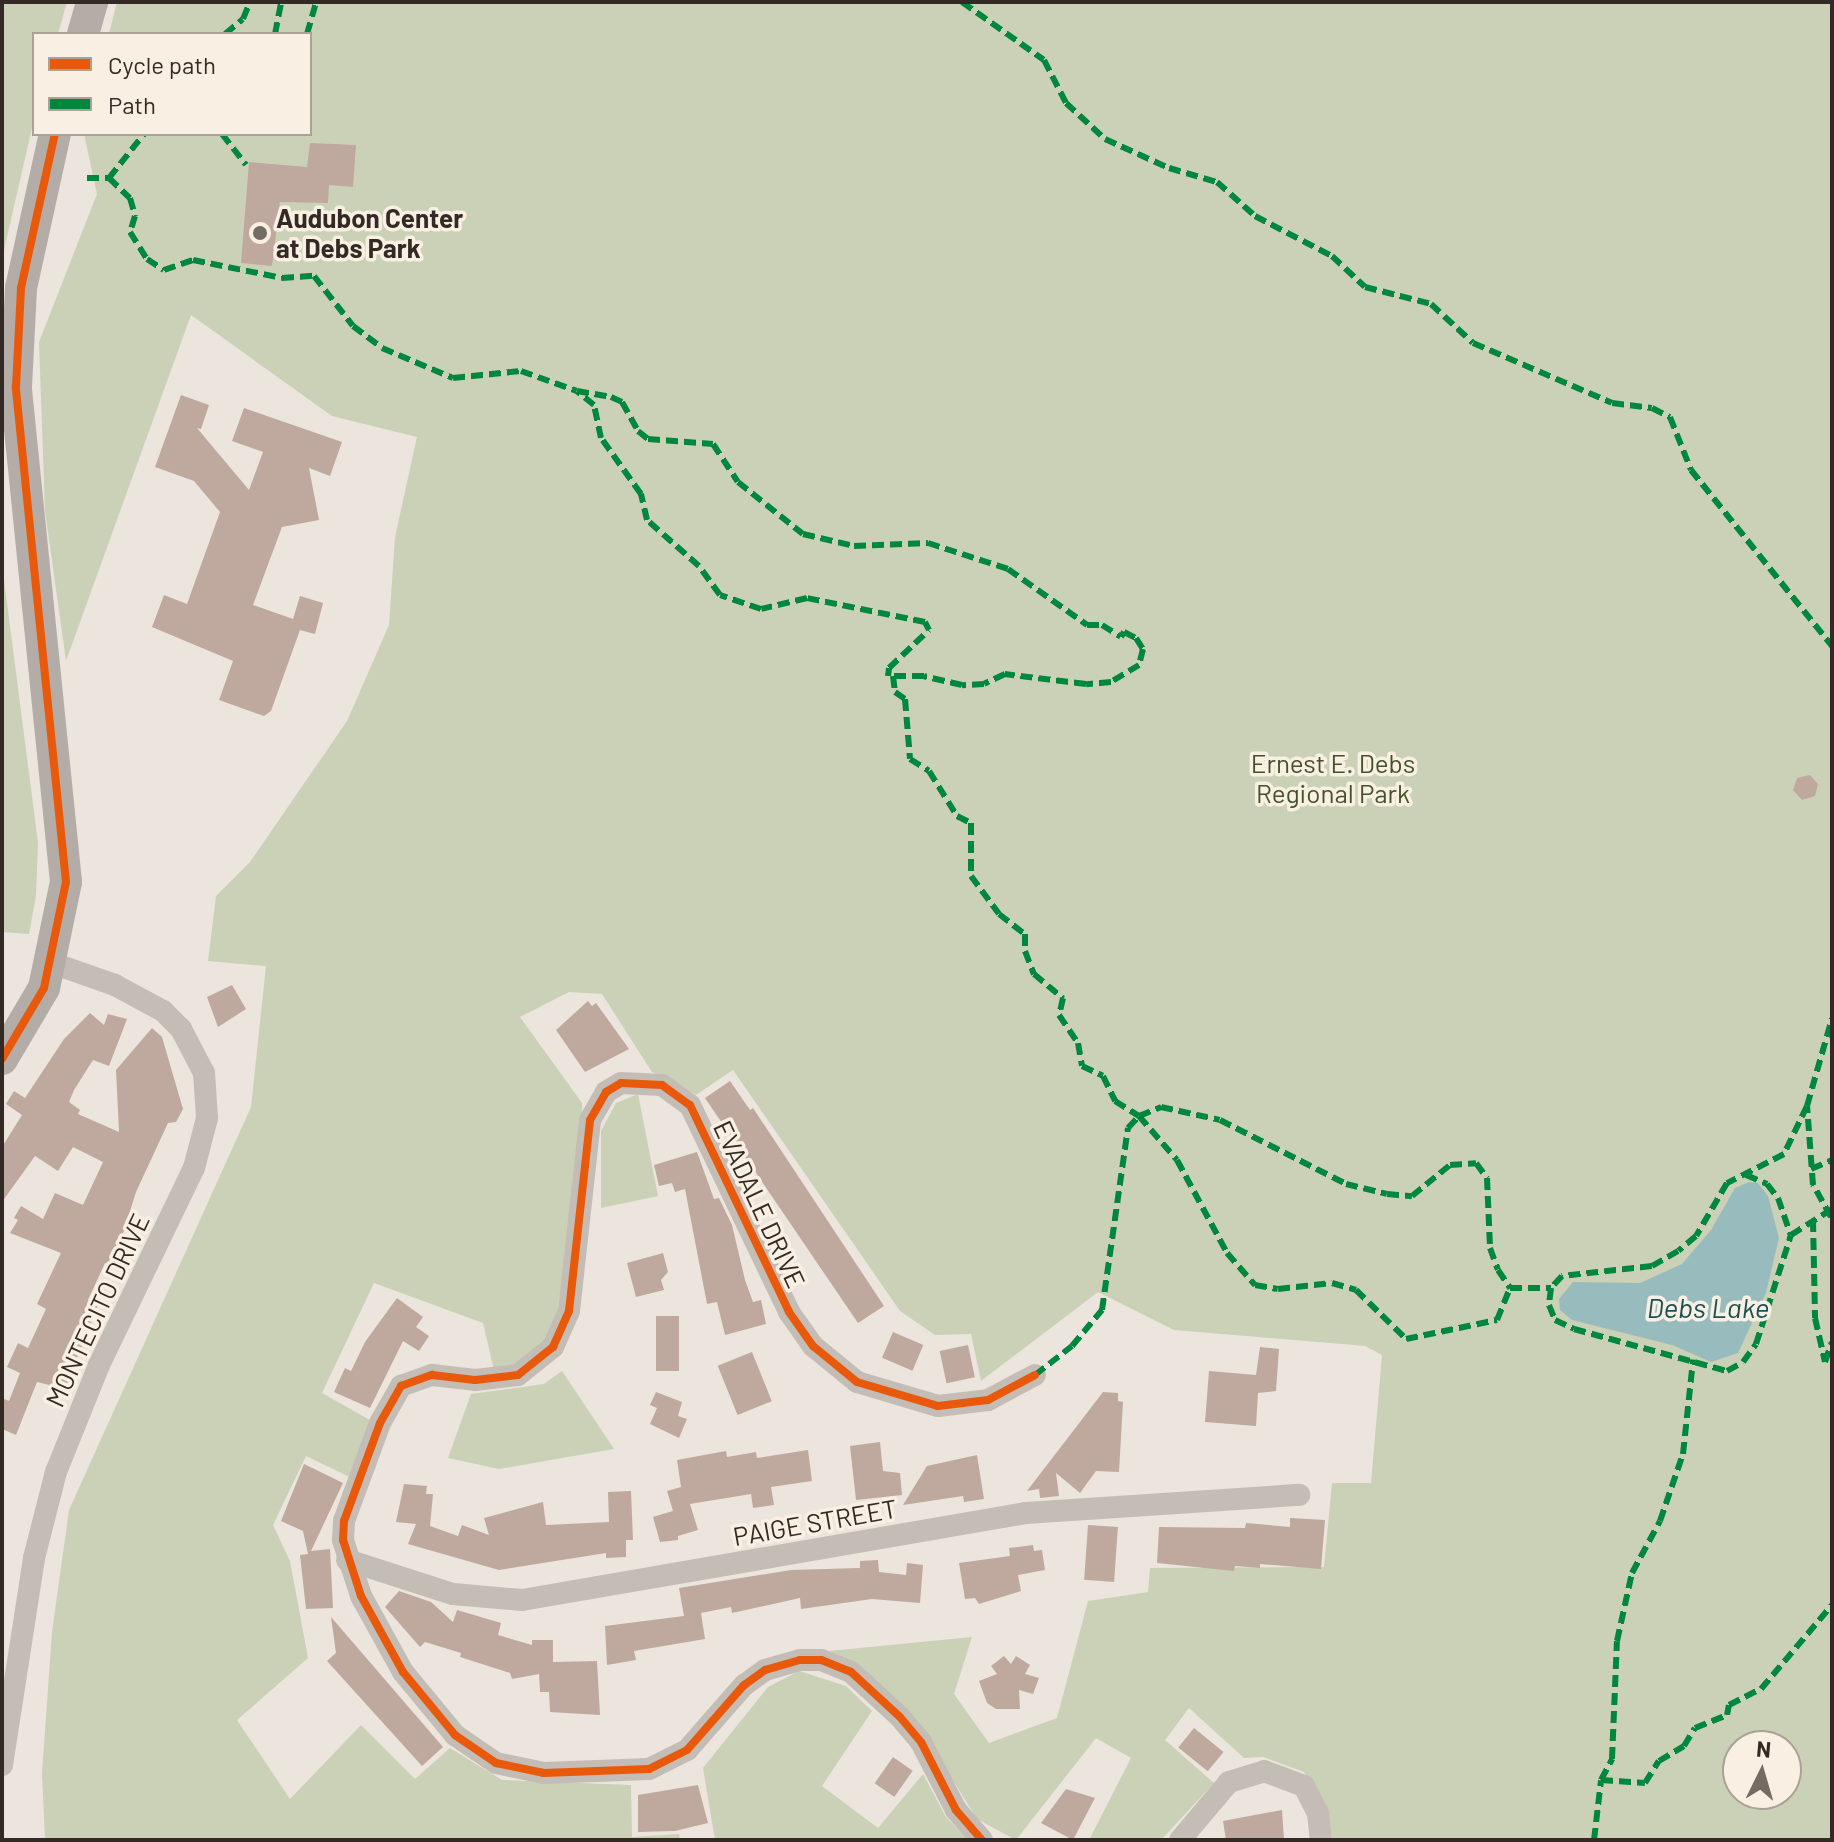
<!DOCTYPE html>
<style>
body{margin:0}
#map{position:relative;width:1834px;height:1842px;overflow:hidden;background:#ebe5dd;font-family:Barlow,sans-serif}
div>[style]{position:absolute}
.green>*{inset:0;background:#cbd1b6}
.water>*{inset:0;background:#98bcbd}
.building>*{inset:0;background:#bfa99e;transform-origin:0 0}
.street>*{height:22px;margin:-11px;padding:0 11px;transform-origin:11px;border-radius:11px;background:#c4bdb6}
.secondary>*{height:32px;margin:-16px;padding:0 16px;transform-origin:16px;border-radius:16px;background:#b4ada7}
.quiet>*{height:6px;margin-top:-3px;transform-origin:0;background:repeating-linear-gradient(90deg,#00873e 0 12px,transparent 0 18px)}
.cycleway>*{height:8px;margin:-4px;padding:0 4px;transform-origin:4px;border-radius:4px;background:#e8590c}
.dots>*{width:22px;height:22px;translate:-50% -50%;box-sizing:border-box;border:4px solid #f9f0e3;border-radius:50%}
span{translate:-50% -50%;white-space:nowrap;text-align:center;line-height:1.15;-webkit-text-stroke:7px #f9f0e3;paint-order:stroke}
.poi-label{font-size:26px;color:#342a25;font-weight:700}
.left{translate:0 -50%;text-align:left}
.park-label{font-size:26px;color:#425328}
.street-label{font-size:26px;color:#342a25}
.water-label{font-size:28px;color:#1a5156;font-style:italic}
.frame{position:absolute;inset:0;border:4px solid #342a25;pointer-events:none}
.legend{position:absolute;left:32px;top:32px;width:280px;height:104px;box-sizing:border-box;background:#f9f0e3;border:2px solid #aaa197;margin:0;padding:10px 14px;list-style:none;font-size:24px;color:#342a25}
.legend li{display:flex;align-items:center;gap:16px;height:40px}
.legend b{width:40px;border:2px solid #aaa197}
.north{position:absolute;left:1722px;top:1730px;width:80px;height:80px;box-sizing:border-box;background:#f9f0e3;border:2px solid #aaa197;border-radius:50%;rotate:5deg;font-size:22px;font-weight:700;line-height:32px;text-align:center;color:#342a25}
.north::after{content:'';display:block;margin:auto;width:28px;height:36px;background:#746b65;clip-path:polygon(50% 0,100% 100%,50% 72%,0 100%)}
</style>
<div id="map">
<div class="green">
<div style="clip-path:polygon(2px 2px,67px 2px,58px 34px,34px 34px,34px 119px,2px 259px)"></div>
<div style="clip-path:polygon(evenodd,117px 2px,1832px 2px,1832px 1840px,1329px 1840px,1325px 1806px,1304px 1772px,1263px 1757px,1244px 1758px,1189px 1708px,1165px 1740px,1214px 1783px,1161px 1840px,1089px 1840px,1131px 1758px,1096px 1738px,1016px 1840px,977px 1819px,915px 1719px,876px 1681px,829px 1651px,972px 1637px,954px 1694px,989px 1743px,1057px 1718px,1088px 1601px,1148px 1592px,1150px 1568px,1324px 1567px,1332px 1483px,1371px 1483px,1382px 1355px,1365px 1346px,1174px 1330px,1098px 1292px,981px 1381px,971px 1334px,935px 1335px,900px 1311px,733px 1070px,696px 1095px,652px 1072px,602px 994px,569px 992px,520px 1017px,582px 1103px,581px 1153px,554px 1336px,532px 1360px,494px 1370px,483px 1323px,374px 1283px,322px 1393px,370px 1420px,356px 1480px,306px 1456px,273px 1525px,290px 1561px,308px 1658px,237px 1720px,290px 1799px,361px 1725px,415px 1779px,450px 1748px,502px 1780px,631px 1785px,632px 1837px,679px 1834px,680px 1840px,45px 1840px,42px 1773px,52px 1632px,69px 1510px,251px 1107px,266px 966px,208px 961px,216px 896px,250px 862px,347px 721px,389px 625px,395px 537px,417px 437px,332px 416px,191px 315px,66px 661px,45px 511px,39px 342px,97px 194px,84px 134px,310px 134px,310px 34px,109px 34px,117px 2px,1738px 1746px,1786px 1746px,1786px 1794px,1738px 1794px,1738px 1746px)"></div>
<div style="clip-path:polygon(2px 564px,38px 843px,36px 896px,29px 934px,2px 932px)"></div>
<div style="clip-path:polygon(638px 1094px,658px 1196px,601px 1208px,601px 1131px,616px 1103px)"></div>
<div style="clip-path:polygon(562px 1371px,614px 1449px,499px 1469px,448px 1458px,471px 1394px,544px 1384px)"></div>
<div style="clip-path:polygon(799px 1671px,846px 1686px,872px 1711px,822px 1786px,878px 1828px,923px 1774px,946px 1817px,968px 1840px,715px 1840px,703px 1768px,768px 1687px)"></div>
</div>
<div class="water">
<div style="clip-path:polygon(1749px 1182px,1758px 1183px,1768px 1196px,1779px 1238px,1766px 1293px,1738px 1353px,1711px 1362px,1672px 1345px,1572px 1320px,1560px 1310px,1559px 1299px,1573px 1282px,1640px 1283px,1682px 1264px,1711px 1230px,1735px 1188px)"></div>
</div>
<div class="building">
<div style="clip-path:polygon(310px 143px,356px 145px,353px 187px,329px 185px,328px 203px,280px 202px,272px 266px,241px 263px,249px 162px,307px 167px)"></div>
<div style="clip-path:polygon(181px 395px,209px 405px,201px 429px,197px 428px,249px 490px,263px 452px,232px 441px,244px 408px,342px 442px,330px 476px,309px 468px,319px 520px,282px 527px,253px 605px,293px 619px,300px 596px,323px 603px,315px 634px,300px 630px,271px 711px,264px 716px,219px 700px,233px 661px,152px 627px,164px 595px,187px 604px,220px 512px,194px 481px,155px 467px)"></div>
<div style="clip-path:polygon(1810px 775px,1818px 784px,1815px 796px,1802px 800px,1793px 790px,1797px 778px)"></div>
<div style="clip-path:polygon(232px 985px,246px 1009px,218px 1027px,207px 997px)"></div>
<div style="clip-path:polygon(588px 1001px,592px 1006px,596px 1003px,629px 1049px,585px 1072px,556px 1030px)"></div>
<div style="clip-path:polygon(90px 1013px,104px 1025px,108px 1014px,127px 1019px,109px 1066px,93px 1060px,74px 1090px,69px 1102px,80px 1110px,78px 1114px,119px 1132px,116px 1070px,152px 1028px,162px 1037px,183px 1109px,176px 1122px,168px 1123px,136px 1192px,113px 1266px,105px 1263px,88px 1300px,98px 1305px,65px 1389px,37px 1382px,16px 1435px,2px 1429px,2px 1398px,9px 1401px,20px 1373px,7px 1367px,18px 1343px,28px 1348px,46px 1309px,37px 1304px,61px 1253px,10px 1233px,18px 1220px,14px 1218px,21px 1206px,43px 1219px,55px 1193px,83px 1205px,103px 1162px,73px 1147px,58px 1171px,35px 1156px,2px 1202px,2px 1147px,22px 1115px,6px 1104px,14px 1091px,25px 1098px,64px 1039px)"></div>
<div style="clip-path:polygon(730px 1081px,750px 1110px,753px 1108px,884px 1306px,858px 1323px,705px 1098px)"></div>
<div style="clip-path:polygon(697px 1152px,714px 1199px,719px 1198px,732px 1225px,745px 1280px,753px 1302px,761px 1300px,766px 1324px,725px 1335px,717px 1302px,707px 1304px,685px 1189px,675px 1192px,672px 1183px,659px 1186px,654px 1165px)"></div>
<div style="clip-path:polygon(663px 1253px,668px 1272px,661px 1280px,664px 1290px,636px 1297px,627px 1263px)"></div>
<div style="clip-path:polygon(397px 1298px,423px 1317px,416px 1327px,429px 1336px,419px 1351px,403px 1341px,370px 1408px,334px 1392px,345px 1368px,351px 1371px,365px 1342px)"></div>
<div style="left:656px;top:1316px;width:23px;height:55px"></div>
<div style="left:893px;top:1332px;width:33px;height:28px;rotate:23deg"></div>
<div style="left:968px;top:1345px;width:33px;height:29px;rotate:78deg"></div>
<div style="clip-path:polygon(1260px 1347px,1279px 1349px,1276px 1391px,1258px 1393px,1256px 1426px,1205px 1422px,1209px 1371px,1256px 1375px)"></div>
<div style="left:752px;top:1352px;width:53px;height:37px;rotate:68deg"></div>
<div style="clip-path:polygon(656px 1392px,682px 1402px,678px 1416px,687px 1419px,679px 1438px,650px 1424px,657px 1408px,650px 1405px)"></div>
<div style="clip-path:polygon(1103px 1392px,1118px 1393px,1118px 1401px,1123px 1402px,1119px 1472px,1096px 1471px,1080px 1493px,1056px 1473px,1059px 1496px,1040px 1498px,1039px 1489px,1027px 1491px)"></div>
<div style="clip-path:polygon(880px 1442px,883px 1471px,900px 1473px,902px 1495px,856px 1500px,850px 1446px)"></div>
<div style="clip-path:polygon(808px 1450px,812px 1481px,771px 1487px,774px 1505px,753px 1508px,751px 1494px,690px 1504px,698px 1530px,678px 1536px,678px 1540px,660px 1542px,653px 1517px,673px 1511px,667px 1491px,681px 1487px,677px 1460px,726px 1451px,727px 1457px,756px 1452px,757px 1458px)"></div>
<div style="clip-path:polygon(977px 1455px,984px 1499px,964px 1502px,963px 1496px,903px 1505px,927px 1466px)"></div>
<div style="clip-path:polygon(304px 1464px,343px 1483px,311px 1551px,330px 1549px,333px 1608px,306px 1609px,300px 1555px,308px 1554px,303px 1531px,281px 1521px)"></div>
<div style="clip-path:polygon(404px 1484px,427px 1486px,426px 1494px,433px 1494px,430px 1526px,458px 1536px,462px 1525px,489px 1535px,484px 1518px,543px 1502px,546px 1525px,609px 1522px,608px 1492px,631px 1491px,633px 1540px,626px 1540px,626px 1557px,606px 1558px,606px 1553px,499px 1570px,408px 1544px,416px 1524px,396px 1522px)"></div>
<div style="clip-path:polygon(1290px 1518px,1325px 1520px,1321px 1569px,1260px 1564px,1260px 1568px,1235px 1566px,1234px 1571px,1157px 1563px,1159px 1527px,1245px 1528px,1246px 1523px,1290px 1527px)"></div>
<div style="left:1088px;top:1525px;width:30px;height:55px;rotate:4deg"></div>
<div style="clip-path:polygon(1033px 1545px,1034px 1551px,1042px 1550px,1045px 1570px,1018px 1575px,1021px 1591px,979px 1604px,975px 1598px,965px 1599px,959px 1563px,1010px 1556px,1009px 1548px)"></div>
<div style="clip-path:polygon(878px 1560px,879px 1572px,906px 1575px,907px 1563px,923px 1565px,920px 1603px,872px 1599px,801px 1609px,800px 1598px,732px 1613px,731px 1607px,701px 1613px,705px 1639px,634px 1651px,636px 1660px,607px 1665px,605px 1626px,684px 1616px,679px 1588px,791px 1570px,860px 1568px,860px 1561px)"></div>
<div style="clip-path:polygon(399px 1591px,431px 1602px,453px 1622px,457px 1610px,501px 1623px,498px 1635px,532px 1645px,532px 1640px,553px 1640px,553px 1662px,597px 1661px,600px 1715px,550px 1712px,549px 1692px,540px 1692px,539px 1674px,512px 1679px,510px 1673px,460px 1657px,461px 1653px,425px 1642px,420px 1647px,385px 1607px)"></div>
<div style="clip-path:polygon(331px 1617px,443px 1747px,422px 1766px,327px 1661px,336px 1653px)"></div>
<div style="clip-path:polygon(1004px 1656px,1011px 1664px,1016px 1656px,1030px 1665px,1025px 1674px,1039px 1678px,1033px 1694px,1019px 1690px,1020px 1709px,996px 1709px,987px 1703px,979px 1681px,997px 1674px,991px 1666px)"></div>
<div style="left:1194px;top:1728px;width:38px;height:25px;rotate:39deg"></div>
<div style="left:893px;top:1757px;width:24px;height:32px;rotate:35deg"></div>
<div style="clip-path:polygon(698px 1785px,708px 1823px,675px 1831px,638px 1832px,638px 1795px)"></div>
<div style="clip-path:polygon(1066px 1789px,1095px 1798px,1073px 1840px,1041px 1823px)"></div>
<div style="clip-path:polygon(1282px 1810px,1284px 1840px,1226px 1840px,1223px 1821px)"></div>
</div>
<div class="street">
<div style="left:347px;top:1560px;width:111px;rotate:17.8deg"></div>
<div style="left:453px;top:1594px;width:69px;rotate:5deg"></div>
<div style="left:522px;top:1600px;width:511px;rotate:-9.79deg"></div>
<div style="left:1026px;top:1513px;width:274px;rotate:-3.8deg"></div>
<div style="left:2px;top:1765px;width:209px;rotate:-81.2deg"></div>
<div style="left:34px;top:1558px;width:89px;rotate:-75.7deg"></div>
<div style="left:56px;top:1472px;width:115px;rotate:-68.1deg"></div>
<div style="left:99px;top:1365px;width:219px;rotate:-64.3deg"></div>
<div style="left:194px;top:1168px;width:52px;rotate:-75.4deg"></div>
<div style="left:207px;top:1118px;width:45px;rotate:-93.8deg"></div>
<div style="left:204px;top:1073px;width:50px;rotate:-117.6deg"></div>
<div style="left:181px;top:1029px;width:25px;rotate:-135deg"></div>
<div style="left:163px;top:1011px;width:55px;rotate:-151.6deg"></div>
<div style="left:115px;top:985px;width:67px;rotate:-160.8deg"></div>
<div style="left:982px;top:1840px;width:40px;rotate:-131deg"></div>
<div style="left:956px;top:1810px;width:76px;rotate:-117.2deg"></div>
<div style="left:921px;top:1742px;width:33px;rotate:-130deg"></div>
<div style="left:900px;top:1717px;width:67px;rotate:-137.4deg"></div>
<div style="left:851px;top:1672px;width:32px;rotate:-158deg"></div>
<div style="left:821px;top:1660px;width:21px;rotate:180deg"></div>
<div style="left:800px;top:1660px;width:36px;rotate:164deg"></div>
<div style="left:765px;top:1670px;width:26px;rotate:144deg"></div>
<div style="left:744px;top:1685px;width:86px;rotate:131.2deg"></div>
<div style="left:687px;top:1750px;width:42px;rotate:153.4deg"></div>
<div style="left:649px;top:1769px;width:105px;rotate:177.8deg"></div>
<div style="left:544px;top:1773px;width:49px;rotate:-168.2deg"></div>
<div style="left:496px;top:1763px;width:50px;rotate:-145.7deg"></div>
<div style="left:455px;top:1735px;width:82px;rotate:-129.5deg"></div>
<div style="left:403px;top:1672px;width:87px;rotate:-118.9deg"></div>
<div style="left:361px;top:1596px;width:59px;rotate:-107.8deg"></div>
<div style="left:343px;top:1540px;width:19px;rotate:-87deg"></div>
<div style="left:344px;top:1521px;width:104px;rotate:-69.8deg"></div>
<div style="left:380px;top:1423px;width:43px;rotate:-60.4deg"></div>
<div style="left:401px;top:1386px;width:33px;rotate:-20deg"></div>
<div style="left:432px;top:1375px;width:43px;rotate:6.6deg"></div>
<div style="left:475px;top:1380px;width:43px;rotate:-6.6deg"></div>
<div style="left:518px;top:1375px;width:45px;rotate:-38.7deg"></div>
<div style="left:553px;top:1347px;width:39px;rotate:-66deg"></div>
<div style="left:569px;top:1311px;width:192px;rotate:-83.7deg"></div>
<div style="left:590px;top:1120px;width:32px;rotate:-60deg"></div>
<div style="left:606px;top:1092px;width:17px;rotate:-31deg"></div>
<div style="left:621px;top:1083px;width:41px;rotate:2.8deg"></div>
<div style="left:662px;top:1085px;width:34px;rotate:36deg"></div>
<div style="left:690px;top:1105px;width:229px;rotate:64.4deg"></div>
<div style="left:789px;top:1312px;width:42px;rotate:54.8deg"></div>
<div style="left:813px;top:1346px;width:57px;rotate:39.3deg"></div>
<div style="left:857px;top:1382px;width:84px;rotate:16.5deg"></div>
<div style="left:938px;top:1406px;width:50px;rotate:-6.8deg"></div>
<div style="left:988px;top:1400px;width:53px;rotate:-28deg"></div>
<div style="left:1180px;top:1840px;width:76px;rotate:-49.8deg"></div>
<div style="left:1229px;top:1782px;width:37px;rotate:-17deg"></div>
<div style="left:1264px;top:1771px;width:43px;rotate:20.6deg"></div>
<div style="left:1304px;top:1786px;width:30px;rotate:63deg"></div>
<div style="left:1318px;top:1813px;width:27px;rotate:84deg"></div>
</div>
<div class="secondary">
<div style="left:83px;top:34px;width:33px;rotate:-74deg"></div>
<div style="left:2px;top:1059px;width:82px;rotate:-59.4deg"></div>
<div style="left:44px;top:988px;width:108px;rotate:-78.3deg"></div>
<div style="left:66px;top:882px;width:498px;rotate:-95.8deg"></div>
<div style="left:16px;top:387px;width:99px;rotate:-87.1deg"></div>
<div style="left:21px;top:288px;width:158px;rotate:-77.6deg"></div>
</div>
<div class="quiet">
<div style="left:962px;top:2px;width:100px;rotate:35.3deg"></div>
<div style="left:1044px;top:60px;width:48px;rotate:62.9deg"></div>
<div style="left:1066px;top:103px;width:53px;rotate:42.7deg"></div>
<div style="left:1105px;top:139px;width:70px;rotate:24.4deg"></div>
<div style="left:1169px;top:168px;width:50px;rotate:16.3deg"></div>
<div style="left:1217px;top:182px;width:51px;rotate:41.8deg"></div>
<div style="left:1255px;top:216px;width:87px;rotate:27.5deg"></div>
<div style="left:1332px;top:256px;width:45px;rotate:43.2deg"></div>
<div style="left:1365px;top:287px;width:68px;rotate:14.4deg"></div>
<div style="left:1431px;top:304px;width:57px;rotate:42.9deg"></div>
<div style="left:1473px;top:343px;width:151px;rotate:23.3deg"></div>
<div style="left:1612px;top:403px;width:40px;rotate:7.1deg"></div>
<div style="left:1652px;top:408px;width:20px;rotate:27deg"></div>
<div style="left:1670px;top:417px;width:57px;rotate:68.4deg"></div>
<div style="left:1691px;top:470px;width:226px;rotate:51.3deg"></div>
<div style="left:225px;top:34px;width:23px;rotate:-40deg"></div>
<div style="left:243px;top:19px;width:18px;rotate:-68deg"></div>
<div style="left:275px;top:34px;width:33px;rotate:-79deg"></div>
<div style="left:307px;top:34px;width:33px;rotate:-74deg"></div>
<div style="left:222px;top:134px;width:39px;rotate:52deg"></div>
<div style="left:87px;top:178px;width:22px"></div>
<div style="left:109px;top:178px;width:56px;rotate:-51.5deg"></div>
<div style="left:109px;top:178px;width:29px;rotate:44deg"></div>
<div style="left:130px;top:198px;width:19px;rotate:74deg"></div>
<div style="left:135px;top:216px;width:17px;rotate:107deg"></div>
<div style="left:130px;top:232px;width:32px;rotate:58deg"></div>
<div style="left:147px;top:259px;width:20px;rotate:33deg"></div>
<div style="left:164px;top:270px;width:31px;rotate:-19deg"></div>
<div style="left:193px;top:260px;width:91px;rotate:11.4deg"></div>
<div style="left:282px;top:278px;width:32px;rotate:-4deg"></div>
<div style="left:314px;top:276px;width:63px;rotate:52deg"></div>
<div style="left:353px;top:326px;width:36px;rotate:37deg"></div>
<div style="left:382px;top:348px;width:77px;rotate:22.9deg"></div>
<div style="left:453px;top:378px;width:68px;rotate:-5.9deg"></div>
<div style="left:521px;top:371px;width:59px;rotate:19.7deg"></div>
<div style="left:577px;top:391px;width:35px;rotate:10deg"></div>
<div style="left:611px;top:397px;width:12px;rotate:24deg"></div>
<div style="left:622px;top:402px;width:33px;rotate:61deg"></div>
<div style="left:638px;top:431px;width:13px;rotate:39deg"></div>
<div style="left:648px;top:439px;width:65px;rotate:4.4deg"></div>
<div style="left:713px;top:444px;width:45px;rotate:56.7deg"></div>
<div style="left:738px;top:482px;width:83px;rotate:38.7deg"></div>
<div style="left:803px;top:534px;width:52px;rotate:13.2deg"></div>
<div style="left:854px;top:546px;width:74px;rotate:-2.3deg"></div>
<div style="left:928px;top:543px;width:84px;rotate:18deg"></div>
<div style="left:1008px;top:569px;width:97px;rotate:35.3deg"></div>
<div style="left:1087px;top:625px;width:15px"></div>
<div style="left:1102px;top:625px;width:22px;rotate:32deg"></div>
<div style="left:1121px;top:637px;width:6px;rotate:-59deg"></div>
<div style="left:1124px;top:632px;width:13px;rotate:27deg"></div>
<div style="left:1136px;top:638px;width:13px;rotate:58deg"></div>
<div style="left:1143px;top:649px;width:16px;rotate:104deg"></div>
<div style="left:1139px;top:665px;width:33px;rotate:149deg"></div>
<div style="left:1111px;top:682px;width:25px;rotate:175deg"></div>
<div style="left:1086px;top:684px;width:82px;rotate:-173deg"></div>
<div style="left:1005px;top:674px;width:23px;rotate:155deg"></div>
<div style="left:984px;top:684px;width:22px;rotate:177deg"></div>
<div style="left:962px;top:685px;width:39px;rotate:-167deg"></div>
<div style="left:924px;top:676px;width:36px;rotate:180deg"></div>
<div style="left:888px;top:676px;width:8px;rotate:-83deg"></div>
<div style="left:889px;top:668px;width:55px;rotate:-43.5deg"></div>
<div style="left:929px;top:630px;width:9px;rotate:-117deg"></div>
<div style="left:925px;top:622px;width:120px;rotate:-168.5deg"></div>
<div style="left:807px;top:598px;width:47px;rotate:166.6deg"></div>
<div style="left:761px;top:609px;width:43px;rotate:-161.1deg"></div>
<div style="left:720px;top:595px;width:36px;rotate:-126deg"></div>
<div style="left:699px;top:566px;width:69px;rotate:-138.5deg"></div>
<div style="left:647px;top:520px;width:27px;rotate:-103deg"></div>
<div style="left:641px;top:494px;width:69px;rotate:-125.5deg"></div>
<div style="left:601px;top:438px;width:34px;rotate:-102deg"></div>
<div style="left:594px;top:405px;width:22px;rotate:-141deg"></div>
<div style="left:893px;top:676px;width:16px;rotate:83deg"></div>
<div style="left:895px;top:692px;width:12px;rotate:35deg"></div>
<div style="left:905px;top:699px;width:60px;rotate:85.2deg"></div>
<div style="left:910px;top:759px;width:22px;rotate:32deg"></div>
<div style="left:929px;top:771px;width:53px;rotate:58.1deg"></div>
<div style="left:957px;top:816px;width:16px;rotate:27deg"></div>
<div style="left:971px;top:823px;width:53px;rotate:90deg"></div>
<div style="left:971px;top:876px;width:47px;rotate:53.6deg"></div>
<div style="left:999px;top:914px;width:33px;rotate:38deg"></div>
<div style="left:1025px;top:934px;width:17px;rotate:90deg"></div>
<div style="left:1025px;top:951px;width:25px;rotate:69deg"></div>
<div style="left:1034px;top:974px;width:38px;rotate:40deg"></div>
<div style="left:1063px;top:998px;width:17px;rotate:103deg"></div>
<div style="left:1059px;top:1015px;width:34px;rotate:56deg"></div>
<div style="left:1078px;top:1043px;width:23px;rotate:80deg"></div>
<div style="left:1082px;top:1066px;width:23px;rotate:25deg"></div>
<div style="left:1103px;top:1076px;width:28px;rotate:64deg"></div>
<div style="left:1115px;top:1101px;width:28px;rotate:32deg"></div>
<div style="left:1139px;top:1116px;width:58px;rotate:49.2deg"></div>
<div style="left:1177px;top:1160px;width:106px;rotate:61.7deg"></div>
<div style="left:1227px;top:1253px;width:43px;rotate:48.8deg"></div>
<div style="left:1255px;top:1285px;width:23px;rotate:10deg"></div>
<div style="left:1278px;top:1289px;width:54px;rotate:-6.3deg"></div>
<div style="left:1332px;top:1283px;width:25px;rotate:16deg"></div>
<div style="left:1356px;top:1290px;width:70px;rotate:44.4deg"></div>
<div style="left:1406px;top:1339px;width:93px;rotate:-11.8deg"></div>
<div style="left:1497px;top:1320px;width:35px;rotate:-68deg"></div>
<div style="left:1807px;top:1106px;width:53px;rotate:115.6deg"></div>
<div style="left:1784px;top:1154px;width:64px;rotate:153deg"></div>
<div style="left:1727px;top:1183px;width:61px;rotate:120.3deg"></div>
<div style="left:1696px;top:1236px;width:23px;rotate:140deg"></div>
<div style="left:1678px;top:1251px;width:30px;rotate:150deg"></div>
<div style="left:1652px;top:1266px;width:91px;rotate:173.7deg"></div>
<div style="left:1562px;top:1276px;width:16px;rotate:133deg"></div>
<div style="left:1551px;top:1288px;width:17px;rotate:97deg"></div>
<div style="left:1549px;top:1305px;width:16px;rotate:68deg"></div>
<div style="left:1555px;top:1320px;width:21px;rotate:25deg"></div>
<div style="left:1574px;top:1329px;width:159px;rotate:15.4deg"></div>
<div style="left:1727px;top:1371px;width:18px;rotate:-29deg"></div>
<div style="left:1743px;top:1362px;width:22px;rotate:-54deg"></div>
<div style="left:1756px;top:1344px;width:114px;rotate:-72.2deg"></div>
<div style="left:1791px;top:1235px;width:49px;rotate:-32.4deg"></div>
<div style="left:1811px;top:1169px;width:23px;rotate:-23deg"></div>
<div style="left:1746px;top:1175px;width:23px;rotate:23deg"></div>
<div style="left:1767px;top:1184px;width:18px;rotate:52deg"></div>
<div style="left:1778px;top:1198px;width:39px;rotate:71deg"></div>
<div style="left:1831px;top:1217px;width:37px;rotate:-119deg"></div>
<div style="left:1813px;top:1185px;width:79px;rotate:-94.3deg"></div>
<div style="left:1807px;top:1106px;width:91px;rotate:-74.1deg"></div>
<div style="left:1813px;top:1220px;width:98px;rotate:88.8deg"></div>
<div style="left:1815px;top:1318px;width:45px;rotate:77.2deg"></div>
<div style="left:1825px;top:1362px;width:21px;rotate:-71deg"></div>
<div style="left:1035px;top:1375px;width:47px;rotate:-38.1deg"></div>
<div style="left:1072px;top:1346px;width:47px;rotate:-50.2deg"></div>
<div style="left:1102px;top:1310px;width:184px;rotate:-81.9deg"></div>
<div style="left:1128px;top:1128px;width:16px;rotate:-47deg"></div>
<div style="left:1139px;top:1116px;width:24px;rotate:-22deg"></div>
<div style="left:1161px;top:1107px;width:60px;rotate:12.4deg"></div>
<div style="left:1220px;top:1120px;width:141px;rotate:26.9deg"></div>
<div style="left:1346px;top:1184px;width:42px;rotate:13.7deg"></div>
<div style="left:1387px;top:1194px;width:25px;rotate:5deg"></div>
<div style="left:1412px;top:1196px;width:49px;rotate:-39.2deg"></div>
<div style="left:1450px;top:1165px;width:26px;rotate:-4deg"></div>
<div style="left:1476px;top:1163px;width:19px;rotate:54deg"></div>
<div style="left:1487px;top:1178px;width:70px;rotate:87.5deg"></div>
<div style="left:1490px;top:1248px;width:23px;rotate:70deg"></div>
<div style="left:1498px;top:1270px;width:22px;rotate:56deg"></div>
<div style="left:1510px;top:1288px;width:41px"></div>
<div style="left:1601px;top:1780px;width:44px;rotate:3.9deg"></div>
<div style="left:1645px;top:1783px;width:26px;rotate:-58deg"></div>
<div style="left:1659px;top:1761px;width:29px;rotate:-31deg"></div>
<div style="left:1684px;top:1746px;width:21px;rotate:-59deg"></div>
<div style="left:1695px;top:1728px;width:35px;rotate:-22deg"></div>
<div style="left:1727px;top:1715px;width:10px;rotate:-79deg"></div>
<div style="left:1729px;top:1705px;width:36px;rotate:-27deg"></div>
<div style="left:1761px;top:1689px;width:110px;rotate:-49.8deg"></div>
<div style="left:1594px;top:1840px;width:60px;rotate:-83.3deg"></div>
<div style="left:1601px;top:1780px;width:24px;rotate:-62deg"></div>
<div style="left:1612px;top:1759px;width:118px;rotate:-87.6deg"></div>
<div style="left:1617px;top:1641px;width:70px;rotate:-77.6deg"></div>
<div style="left:1632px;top:1573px;width:59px;rotate:-61.7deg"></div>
<div style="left:1660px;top:1521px;width:71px;rotate:-71.1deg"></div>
<div style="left:1683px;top:1454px;width:95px;rotate:-83.9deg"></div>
</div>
<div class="cycleway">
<div style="left:2px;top:1059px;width:82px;rotate:-59.4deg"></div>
<div style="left:44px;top:988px;width:108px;rotate:-78.3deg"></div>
<div style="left:66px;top:882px;width:498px;rotate:-95.8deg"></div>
<div style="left:16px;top:387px;width:99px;rotate:-87.1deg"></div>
<div style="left:21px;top:288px;width:158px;rotate:-77.6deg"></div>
<div style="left:982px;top:1840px;width:40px;rotate:-131deg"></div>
<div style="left:956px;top:1810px;width:76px;rotate:-117.2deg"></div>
<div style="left:921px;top:1742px;width:33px;rotate:-130deg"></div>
<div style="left:900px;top:1717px;width:67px;rotate:-137.4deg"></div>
<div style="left:851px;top:1672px;width:32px;rotate:-158deg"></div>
<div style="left:821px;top:1660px;width:21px;rotate:180deg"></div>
<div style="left:800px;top:1660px;width:36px;rotate:164deg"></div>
<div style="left:765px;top:1670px;width:26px;rotate:144deg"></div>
<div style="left:744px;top:1685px;width:86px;rotate:131.2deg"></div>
<div style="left:687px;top:1750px;width:42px;rotate:153.4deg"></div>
<div style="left:649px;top:1769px;width:105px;rotate:177.8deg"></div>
<div style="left:544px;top:1773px;width:49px;rotate:-168.2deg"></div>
<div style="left:496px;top:1763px;width:50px;rotate:-145.7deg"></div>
<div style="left:455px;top:1735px;width:82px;rotate:-129.5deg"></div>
<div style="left:403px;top:1672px;width:87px;rotate:-118.9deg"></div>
<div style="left:361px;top:1596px;width:59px;rotate:-107.8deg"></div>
<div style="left:343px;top:1540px;width:19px;rotate:-87deg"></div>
<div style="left:344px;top:1521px;width:104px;rotate:-69.8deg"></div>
<div style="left:380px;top:1423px;width:43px;rotate:-60.4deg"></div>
<div style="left:401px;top:1386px;width:33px;rotate:-20deg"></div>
<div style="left:432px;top:1375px;width:43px;rotate:6.6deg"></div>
<div style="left:475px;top:1380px;width:43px;rotate:-6.6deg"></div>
<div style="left:518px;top:1375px;width:45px;rotate:-38.7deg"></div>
<div style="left:553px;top:1347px;width:39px;rotate:-66deg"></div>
<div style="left:569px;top:1311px;width:192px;rotate:-83.7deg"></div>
<div style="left:590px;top:1120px;width:32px;rotate:-60deg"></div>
<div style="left:606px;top:1092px;width:17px;rotate:-31deg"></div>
<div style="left:621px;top:1083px;width:41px;rotate:2.8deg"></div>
<div style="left:662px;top:1085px;width:34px;rotate:36deg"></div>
<div style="left:690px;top:1105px;width:229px;rotate:64.4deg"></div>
<div style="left:789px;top:1312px;width:42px;rotate:54.8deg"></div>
<div style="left:813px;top:1346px;width:57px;rotate:39.3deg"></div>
<div style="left:857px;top:1382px;width:84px;rotate:16.5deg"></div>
<div style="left:938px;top:1406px;width:50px;rotate:-6.8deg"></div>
<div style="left:988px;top:1400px;width:53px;rotate:-28deg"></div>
</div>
<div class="dots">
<div style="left:260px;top:233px;background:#746b65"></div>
</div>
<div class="poi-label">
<span class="left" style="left:276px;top:233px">Audubon Center<br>at Debs Park</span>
</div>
<div class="park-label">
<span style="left:1333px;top:778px">Ernest E. Debs<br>Regional Park</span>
</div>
<div class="street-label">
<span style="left:760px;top:1204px;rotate:65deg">EVADALE DRIVE</span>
<span style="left:97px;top:1310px;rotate:-65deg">MONTECITO DRIVE</span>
<span style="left:815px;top:1522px;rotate:-10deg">PAIGE STREET</span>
</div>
<div class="water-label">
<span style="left:1708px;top:1307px">Debs Lake</span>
</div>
<div class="frame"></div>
<ul class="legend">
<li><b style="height:10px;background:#e8590c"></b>Cycle path</li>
<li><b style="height:10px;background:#00873e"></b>Path</li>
</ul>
<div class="north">N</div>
</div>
